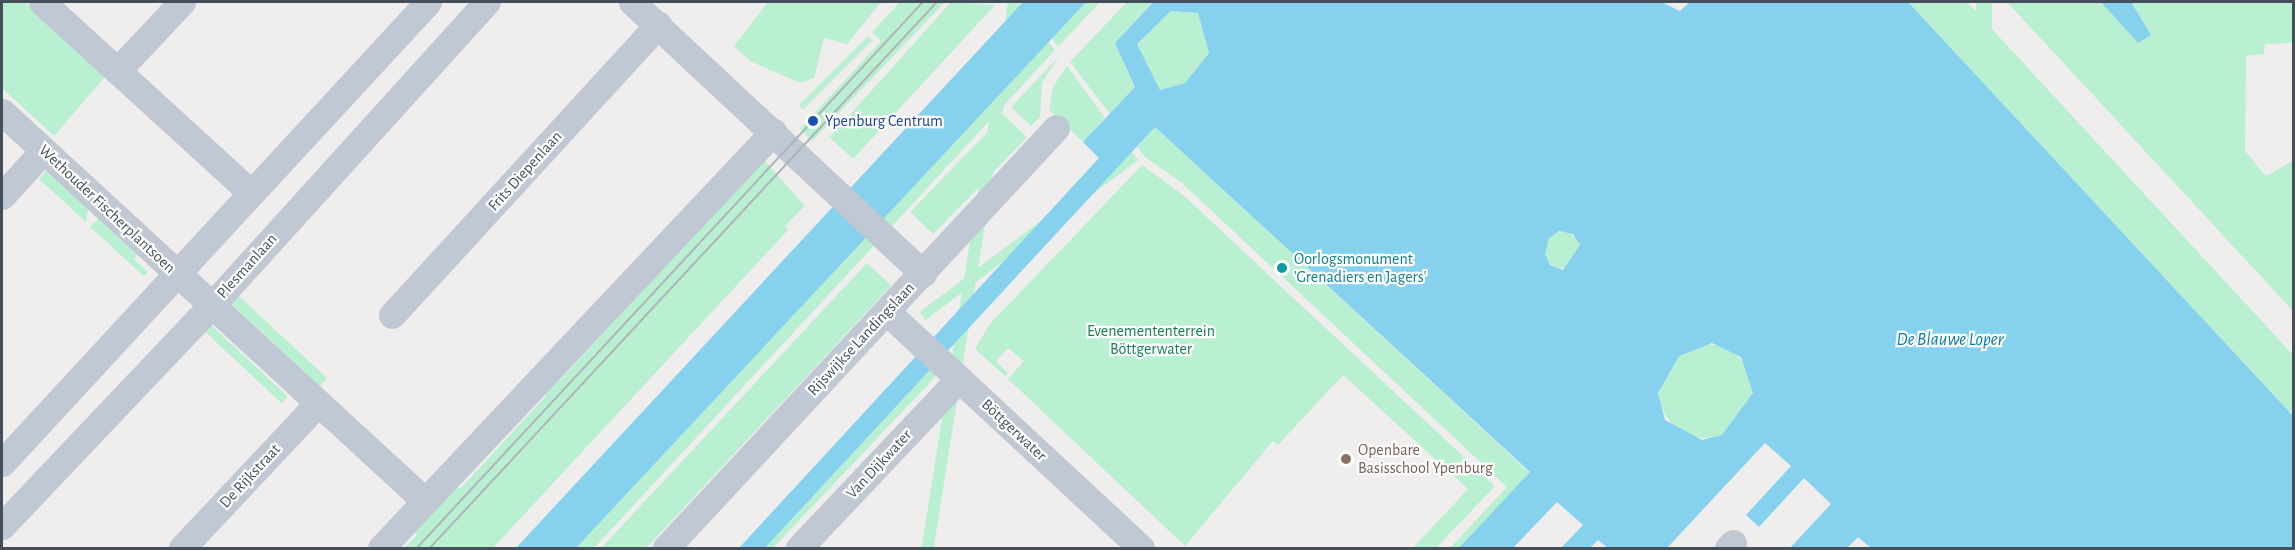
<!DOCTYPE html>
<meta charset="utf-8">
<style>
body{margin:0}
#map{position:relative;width:2295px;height:550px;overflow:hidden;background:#f0eded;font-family:"Alegreya Sans",sans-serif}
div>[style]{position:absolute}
.green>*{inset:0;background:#b9f0d2;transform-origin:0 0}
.round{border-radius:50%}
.water>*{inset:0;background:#85d1ee}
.minor>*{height:27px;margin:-13.5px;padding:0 13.5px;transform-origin:13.5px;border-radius:13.5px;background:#c0c8d3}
.tram>*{height:1.5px;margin:-0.75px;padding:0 0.75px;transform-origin:0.75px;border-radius:0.75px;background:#afb2b8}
.dots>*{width:16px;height:16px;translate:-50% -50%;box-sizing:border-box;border:3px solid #fff;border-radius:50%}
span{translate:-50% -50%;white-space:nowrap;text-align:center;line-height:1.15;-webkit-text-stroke:4.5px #fff;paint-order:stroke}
.transit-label{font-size:16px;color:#164399}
.left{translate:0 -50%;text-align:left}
.street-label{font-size:16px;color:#454f5b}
.culture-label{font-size:16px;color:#0d838f}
.park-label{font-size:16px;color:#147f51}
.education-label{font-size:16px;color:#785e54}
.water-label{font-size:18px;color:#087dac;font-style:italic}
.frame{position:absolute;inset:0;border:3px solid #454f5b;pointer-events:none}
</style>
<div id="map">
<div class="green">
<div style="clip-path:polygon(2px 2px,25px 2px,105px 77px,54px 136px,2px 88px)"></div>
<div style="clip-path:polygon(768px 2px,881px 2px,847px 44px,824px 38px,814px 78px,800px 83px,750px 61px,734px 46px)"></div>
<div style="clip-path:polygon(900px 2px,945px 2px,812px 141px,800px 129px,881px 41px,872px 32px)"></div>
<div style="clip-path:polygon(951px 2px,995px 5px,853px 159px,829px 137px,820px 148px)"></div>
<div style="left:1008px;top:2px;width:12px;height:744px;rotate:9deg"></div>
<div style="clip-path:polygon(1086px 2px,1100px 2px,1058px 47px,1052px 38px)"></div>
<div style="clip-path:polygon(1127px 2px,1152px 2px,1115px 43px,1135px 87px,1110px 114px,1070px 62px)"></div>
<div style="clip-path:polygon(1908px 2px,1967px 2px,2293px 355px,2293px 416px)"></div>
<div style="left:1976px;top:2px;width:16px;height:469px"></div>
<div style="clip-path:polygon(2007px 2px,2101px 2px,2138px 43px,2151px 35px,2131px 2px,2293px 2px,2293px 43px,2265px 44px,2264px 54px,2246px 56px,2245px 151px,2266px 176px,2293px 161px,2293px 311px)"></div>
<div style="clip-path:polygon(1171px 11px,1198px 13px,1209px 53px,1185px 83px,1160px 90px,1137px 44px)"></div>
<div style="left:868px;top:36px;width:6px;height:98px;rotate:45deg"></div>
<div style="clip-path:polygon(1048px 42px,1055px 50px,594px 548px,576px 548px)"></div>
<div style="clip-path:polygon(1059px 56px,1042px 83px,1040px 117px,1031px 126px,1011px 107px)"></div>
<div style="clip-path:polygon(1067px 66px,1105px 118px,1083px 142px,1049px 110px,1053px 87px)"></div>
<div style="left:1004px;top:115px;width:32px;height:135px;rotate:44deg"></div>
<div style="clip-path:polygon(1155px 127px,1530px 473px,1459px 548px,1450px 548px,1507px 487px,1182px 183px,1145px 157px,1137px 147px)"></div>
<div style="left:1132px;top:152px;width:10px;height:266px;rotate:53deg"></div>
<div style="clip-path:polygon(764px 160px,805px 206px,785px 226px,788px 230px,493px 548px,404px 548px,417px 535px,412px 530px,454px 484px,460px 489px,546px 396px,541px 391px,555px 376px,560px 380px)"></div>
<div style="clip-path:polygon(1142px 165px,1183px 195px,1495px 486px,1436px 548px,1413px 548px,1468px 489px,1343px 375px,1278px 445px,1273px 441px,1185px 546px,1008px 379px,1024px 361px,1008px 348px,996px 361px,1008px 373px,1005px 376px,975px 349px,990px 324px)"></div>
<div style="clip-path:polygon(46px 171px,88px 209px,86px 222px,39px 179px)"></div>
<div style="clip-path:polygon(98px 219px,137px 255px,134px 259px,148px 272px,144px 276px,90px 227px)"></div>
<div class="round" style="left:1544px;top:232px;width:36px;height:36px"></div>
<div style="left:867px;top:263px;width:33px;height:388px;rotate:43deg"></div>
<div style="left:238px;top:295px;width:122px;height:11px;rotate:43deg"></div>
<div style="left:211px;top:325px;width:105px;height:9px;rotate:43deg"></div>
<div class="round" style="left:1659px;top:344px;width:94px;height:94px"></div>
<div style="clip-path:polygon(933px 367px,939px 373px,773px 548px,765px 548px)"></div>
</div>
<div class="water">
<div style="clip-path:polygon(1023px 2px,1086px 2px,576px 548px,516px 548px)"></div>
<div style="clip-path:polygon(evenodd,1153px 2px,1661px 2px,1680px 11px,1690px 2px,1908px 2px,2293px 416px,2293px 548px,1871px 548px,1858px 537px,1847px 548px,1790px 548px,1831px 504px,1804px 478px,1759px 527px,1746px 515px,1791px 466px,1765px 443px,1667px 548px,1608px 548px,1598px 540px,1590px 548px,1561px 548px,1583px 525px,1557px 502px,1513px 548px,1459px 548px,1530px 472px,1155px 127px,765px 548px,739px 548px,1099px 158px,1083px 142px,1135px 87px,1115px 43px,1153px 2px,1171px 11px,1198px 13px,1209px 53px,1185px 83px,1160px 90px,1137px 44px,1171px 11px,1153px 2px,1559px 231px,1573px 234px,1580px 245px,1563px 270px,1550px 265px,1545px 254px,1549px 238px,1559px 231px,1153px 2px,1712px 343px,1741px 357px,1753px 393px,1722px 435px,1702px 440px,1665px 420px,1658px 393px,1679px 356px,1712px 343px)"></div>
<div style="clip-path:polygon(2101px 2px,2131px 2px,2151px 35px,2138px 43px)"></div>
</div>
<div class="minor">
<div style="left:42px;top:2px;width:282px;rotate:42.4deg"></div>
<div style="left:632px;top:2px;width:398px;rotate:43deg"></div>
<div style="left:117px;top:71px;width:95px;rotate:-46.7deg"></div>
<div style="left:2px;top:112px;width:575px;rotate:42.6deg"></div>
<div style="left:2px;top:196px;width:61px;rotate:-47.7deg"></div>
<div style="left:886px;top:311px;width:348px;rotate:42.9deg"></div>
<div style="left:392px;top:315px;width:394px;rotate:-47.5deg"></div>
<div style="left:2px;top:463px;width:628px;rotate:-47.26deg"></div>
<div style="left:2px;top:526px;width:305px;rotate:-46.5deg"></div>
<div style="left:212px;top:305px;width:409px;rotate:-47.8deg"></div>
<div style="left:182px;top:548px;width:199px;rotate:-46.8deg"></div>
<div style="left:381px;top:548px;width:572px;rotate:-46.7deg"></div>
<div style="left:666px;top:548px;width:573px;rotate:-47.12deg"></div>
<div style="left:799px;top:548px;width:233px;rotate:-46.6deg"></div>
<div style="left:1728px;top:548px;width:7px;rotate:-45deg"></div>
</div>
<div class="tram">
<div style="left:417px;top:548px;width:744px;rotate:-47.18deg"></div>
<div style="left:430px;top:548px;width:745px;rotate:-47.12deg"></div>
</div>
<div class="dots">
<div style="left:813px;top:121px;background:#1a4fb4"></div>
<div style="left:1282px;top:268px;background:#0f9aa8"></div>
<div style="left:1346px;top:459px;background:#8d6e63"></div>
</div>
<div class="transit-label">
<span class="left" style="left:825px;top:121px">Ypenburg Centrum</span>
</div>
<div class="street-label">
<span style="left:525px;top:171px;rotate:-48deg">Frits Diepenlaan</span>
<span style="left:107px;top:209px;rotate:43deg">Wethouder Fischerplantsoen</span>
<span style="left:247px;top:266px;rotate:-48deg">Plesmanlaan</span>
<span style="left:861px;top:339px;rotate:-47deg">Rijswijkse Landingslaan</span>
<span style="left:1014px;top:430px;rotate:43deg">Böttgerwater</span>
<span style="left:879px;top:464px;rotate:-47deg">Van Dijkwater</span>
<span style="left:250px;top:476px;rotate:-47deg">De Rijkstraat</span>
</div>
<div class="culture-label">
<span class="left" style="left:1294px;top:268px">Oorlogsmonument<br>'Grenadiers en Jagers'</span>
</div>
<div class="park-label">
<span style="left:1151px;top:340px">Evenemententerrein<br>Böttgerwater</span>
</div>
<div class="education-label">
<span class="left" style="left:1358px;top:459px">Openbare<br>Basisschool Ypenburg</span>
</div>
<div class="water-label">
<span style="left:1950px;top:340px">De Blauwe Loper</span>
</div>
<div class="frame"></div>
</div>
